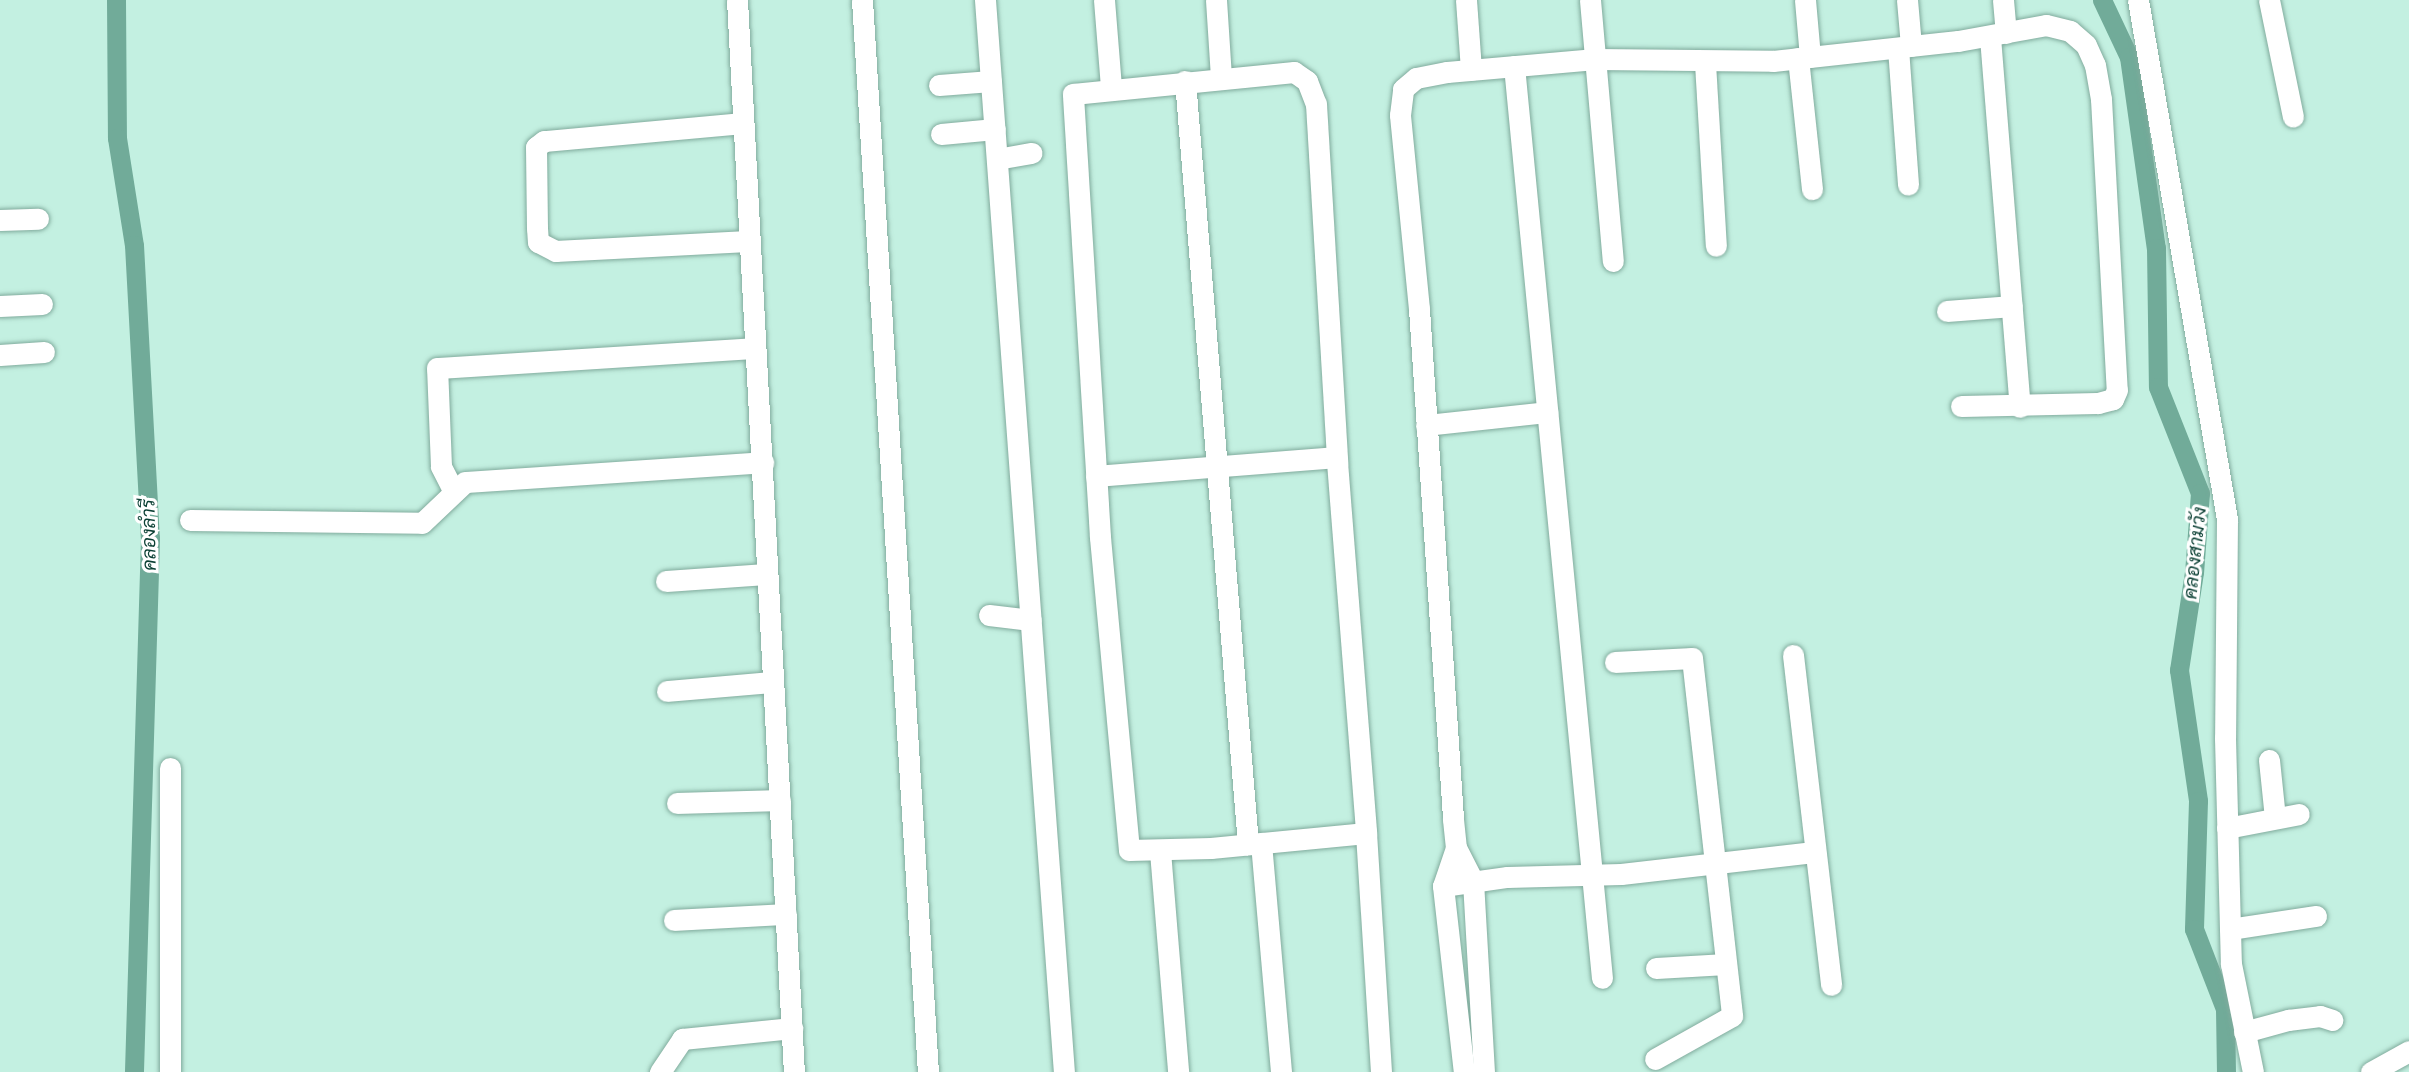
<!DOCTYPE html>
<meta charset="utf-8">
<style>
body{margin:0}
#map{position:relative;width:2409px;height:1072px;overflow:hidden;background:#c3f0e1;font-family:"Golos Text",Sarabun,sans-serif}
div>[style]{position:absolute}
.canal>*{height:19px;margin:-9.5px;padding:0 9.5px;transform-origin:9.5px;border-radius:9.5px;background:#71ab99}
.roads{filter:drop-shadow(0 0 2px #81ab9d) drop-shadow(0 0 2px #81ab9d)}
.minor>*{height:21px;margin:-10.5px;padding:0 10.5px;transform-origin:10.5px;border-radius:10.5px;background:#fff}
span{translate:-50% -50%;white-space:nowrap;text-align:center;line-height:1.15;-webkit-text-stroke:6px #fff;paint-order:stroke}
.water-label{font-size:19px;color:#0a3f33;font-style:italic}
</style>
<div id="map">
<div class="canal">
<div style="left:116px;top:0;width:138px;rotate:89.6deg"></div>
<div style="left:117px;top:138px;width:108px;rotate:81deg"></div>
<div style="left:134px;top:245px;width:293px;rotate:86.9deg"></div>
<div style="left:150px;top:538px;width:534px;rotate:91.72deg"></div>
<div style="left:2102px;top:0;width:63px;rotate:64.7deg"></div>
<div style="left:2129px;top:57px;width:193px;rotate:82deg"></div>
<div style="left:2156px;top:248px;width:139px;rotate:89.2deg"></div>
<div style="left:2158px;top:387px;width:114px;rotate:68.4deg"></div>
<div style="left:2200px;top:493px;width:79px;rotate:94.3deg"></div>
<div style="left:2194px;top:572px;width:99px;rotate:98.7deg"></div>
<div style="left:2179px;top:670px;width:132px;rotate:81.7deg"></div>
<div style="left:2198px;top:801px;width:128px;rotate:91.8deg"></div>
<div style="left:2194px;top:929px;width:86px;rotate:68.8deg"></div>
<div style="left:2225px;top:1009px;width:63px;rotate:89.1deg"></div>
</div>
<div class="roads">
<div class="minor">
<div style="left:737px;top:0;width:1074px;rotate:86.96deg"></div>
<div style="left:862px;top:0;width:1074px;rotate:86.48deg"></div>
<div style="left:985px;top:0;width:1075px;rotate:85.79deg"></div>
<div style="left:1104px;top:0;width:87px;rotate:85.4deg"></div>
<div style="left:1216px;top:0;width:78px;rotate:86.3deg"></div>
<div style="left:1466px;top:0;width:70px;rotate:85.9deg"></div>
<div style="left:1590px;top:0;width:262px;rotate:85deg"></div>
<div style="left:1805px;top:0;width:57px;rotate:85deg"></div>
<div style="left:1907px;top:0;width:46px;rotate:85deg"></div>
<div style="left:2003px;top:0;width:33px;rotate:85deg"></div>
<div style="left:2138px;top:0;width:527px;rotate:80.27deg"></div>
<div style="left:2227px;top:519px;width:219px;rotate:90.5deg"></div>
<div style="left:2225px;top:738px;width:226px;rotate:88.5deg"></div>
<div style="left:2231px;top:964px;width:110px;rotate:78.5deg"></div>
<div style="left:2269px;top:0;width:119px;rotate:78.4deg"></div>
<div style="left:1990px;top:37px;width:371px;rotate:85.4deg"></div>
<div style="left:1898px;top:48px;width:137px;rotate:85.8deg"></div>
<div style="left:1798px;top:58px;width:132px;rotate:83.9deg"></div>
<div style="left:1705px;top:63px;width:183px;rotate:86.6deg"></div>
<div style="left:1514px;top:66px;width:916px;rotate:84.49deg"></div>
<div style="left:1185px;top:81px;width:766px;rotate:85.28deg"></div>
<div style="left:939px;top:85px;width:52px;rotate:-4.4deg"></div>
<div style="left:743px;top:123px;width:200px;rotate:174.8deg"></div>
<div style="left:544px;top:141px;width:10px;rotate:143deg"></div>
<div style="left:536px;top:147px;width:81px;rotate:89.3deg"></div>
<div style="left:537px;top:228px;width:14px;rotate:86deg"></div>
<div style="left:538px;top:242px;width:20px;rotate:27deg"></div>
<div style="left:556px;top:251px;width:191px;rotate:-3deg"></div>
<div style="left:941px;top:134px;width:54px;rotate:-5.3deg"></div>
<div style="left:997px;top:159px;width:35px;rotate:-10deg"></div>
<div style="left:0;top:220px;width:38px;rotate:-2deg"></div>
<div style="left:0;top:306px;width:42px;rotate:-2.7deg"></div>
<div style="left:1947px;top:311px;width:65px;rotate:-4.4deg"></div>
<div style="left:0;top:355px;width:44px;rotate:-3.9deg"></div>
<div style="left:1426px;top:425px;width:122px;rotate:-6.1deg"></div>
<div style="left:1096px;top:476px;width:241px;rotate:-4.5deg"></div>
<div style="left:454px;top:492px;width:29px;rotate:-117deg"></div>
<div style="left:441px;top:466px;width:98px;rotate:-92.3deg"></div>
<div style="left:437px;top:368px;width:318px;rotate:-3.6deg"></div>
<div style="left:190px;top:520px;width:232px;rotate:0.7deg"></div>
<div style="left:422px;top:523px;width:59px;rotate:-43.6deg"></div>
<div style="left:465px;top:482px;width:299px;rotate:-3.8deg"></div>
<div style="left:666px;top:581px;width:100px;rotate:-4deg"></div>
<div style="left:989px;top:615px;width:42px;rotate:6.8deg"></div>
<div style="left:1793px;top:655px;width:332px;rotate:83.4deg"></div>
<div style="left:1615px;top:662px;width:77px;rotate:-3deg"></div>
<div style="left:1692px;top:658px;width:360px;rotate:83.6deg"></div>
<div style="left:1732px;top:1016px;width:88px;rotate:150.8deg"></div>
<div style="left:667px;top:691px;width:106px;rotate:-4.9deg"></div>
<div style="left:2269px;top:760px;width:58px;rotate:84.1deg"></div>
<div style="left:170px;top:768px;width:304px;rotate:90deg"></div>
<div style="left:677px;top:803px;width:103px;rotate:-1.7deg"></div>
<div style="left:2227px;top:828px;width:73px;rotate:-11deg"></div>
<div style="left:1366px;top:833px;width:156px;rotate:174.5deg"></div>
<div style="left:1211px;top:848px;width:82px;rotate:178.6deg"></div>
<div style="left:1129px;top:850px;width:314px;rotate:-95.3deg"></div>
<div style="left:1100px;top:537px;width:444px;rotate:-93.5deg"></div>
<div style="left:1073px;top:94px;width:222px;rotate:-5.7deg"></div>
<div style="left:1294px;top:72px;width:16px;rotate:35deg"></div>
<div style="left:1307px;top:81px;width:25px;rotate:69deg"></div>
<div style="left:1316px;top:104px;width:359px;rotate:86.6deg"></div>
<div style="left:1337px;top:462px;width:372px;rotate:85.5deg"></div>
<div style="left:1366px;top:833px;width:239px;rotate:86.4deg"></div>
<div style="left:1261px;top:843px;width:230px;rotate:85deg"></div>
<div style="left:1456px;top:848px;width:40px;rotate:108.9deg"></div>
<div style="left:1443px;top:886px;width:187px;rotate:83.6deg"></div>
<div style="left:1160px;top:851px;width:222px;rotate:85.3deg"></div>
<div style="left:1443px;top:886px;width:65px;rotate:-8deg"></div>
<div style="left:1507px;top:877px;width:114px;rotate:-1.5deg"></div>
<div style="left:1621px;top:874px;width:194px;rotate:-6.5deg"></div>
<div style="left:674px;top:920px;width:112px;rotate:-3.1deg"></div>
<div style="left:2230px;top:929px;width:87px;rotate:-8.6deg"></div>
<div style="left:1656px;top:968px;width:70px;rotate:-3.3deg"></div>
<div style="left:2244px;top:1032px;width:46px;rotate:-15.3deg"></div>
<div style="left:2288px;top:1020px;width:32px;rotate:-7deg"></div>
<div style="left:2320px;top:1016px;width:13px;rotate:18deg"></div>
<div style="left:660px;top:1072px;width:40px;rotate:-56deg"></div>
<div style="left:682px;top:1039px;width:111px;rotate:-5.7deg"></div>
<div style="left:1484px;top:1072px;width:191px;rotate:-93.3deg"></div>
<div style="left:1473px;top:881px;width:37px;rotate:-117deg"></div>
<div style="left:1456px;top:848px;width:30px;rotate:-96deg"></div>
<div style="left:1453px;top:818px;width:510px;rotate:-93.82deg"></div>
<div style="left:1419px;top:309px;width:195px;rotate:-95.6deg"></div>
<div style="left:1400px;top:115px;width:26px;rotate:-83deg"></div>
<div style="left:1403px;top:89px;width:17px;rotate:-40deg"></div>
<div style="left:1416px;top:78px;width:32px;rotate:-11deg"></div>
<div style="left:1447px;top:72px;width:149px;rotate:-5deg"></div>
<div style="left:1595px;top:59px;width:178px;rotate:0.6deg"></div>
<div style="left:1773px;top:61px;width:186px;rotate:-6.2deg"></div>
<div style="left:1958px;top:41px;width:89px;rotate:-10.3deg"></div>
<div style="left:2046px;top:25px;width:25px;rotate:14deg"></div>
<div style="left:2070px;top:31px;width:21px;rotate:41deg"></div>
<div style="left:2086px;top:45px;width:22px;rotate:66deg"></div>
<div style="left:2095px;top:65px;width:35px;rotate:80deg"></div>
<div style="left:2101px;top:99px;width:291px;rotate:86.9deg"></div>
<div style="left:2117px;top:390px;width:10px;rotate:114deg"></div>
<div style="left:2113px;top:399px;width:16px;rotate:165deg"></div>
<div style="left:2098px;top:403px;width:137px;rotate:178.7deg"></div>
<div style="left:2371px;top:1072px;width:43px;rotate:-28.9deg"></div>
</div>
</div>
<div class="water-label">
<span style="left:148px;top:535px;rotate:-91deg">คลองลำรี</span>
<span style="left:2194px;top:553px;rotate:-84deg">คลองสามวัง</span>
</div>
</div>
